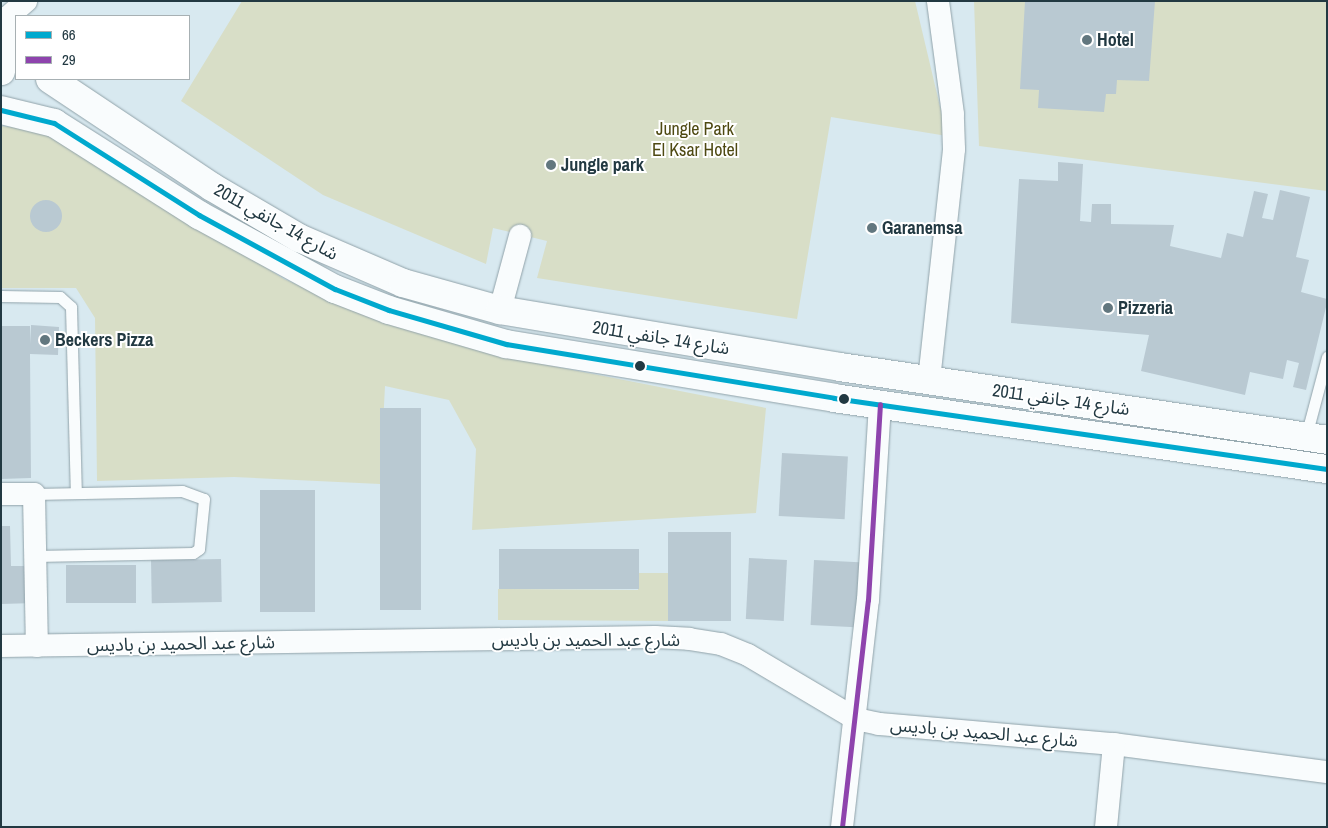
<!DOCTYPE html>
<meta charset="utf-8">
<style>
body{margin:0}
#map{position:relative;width:1328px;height:828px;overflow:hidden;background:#d8e9f0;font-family:"Archivo Narrow","Noto Sans Arabic",sans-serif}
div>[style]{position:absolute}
.green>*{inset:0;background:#d8dec7}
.building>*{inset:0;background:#b9c9d2;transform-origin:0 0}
.round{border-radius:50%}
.roads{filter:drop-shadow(0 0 1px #90a2a9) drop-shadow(0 0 1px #90a2a9)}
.service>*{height:11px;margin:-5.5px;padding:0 5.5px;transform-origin:5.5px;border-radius:5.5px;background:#f9fcfd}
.minor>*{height:22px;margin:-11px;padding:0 11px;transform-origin:11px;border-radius:11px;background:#f9fcfd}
.primary>*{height:28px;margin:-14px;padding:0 14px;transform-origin:14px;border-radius:14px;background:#f9fcfd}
.bus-1>*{height:5px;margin:-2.5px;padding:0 2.5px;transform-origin:2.5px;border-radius:2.5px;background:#00a9ce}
.bus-2>*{height:5px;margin:-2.5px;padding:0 2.5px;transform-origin:2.5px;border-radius:2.5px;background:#8e44ad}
.dots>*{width:14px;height:14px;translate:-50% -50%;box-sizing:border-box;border:2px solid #fff;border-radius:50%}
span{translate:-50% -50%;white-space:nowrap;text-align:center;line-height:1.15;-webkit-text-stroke:4px #fff;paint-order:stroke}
.poi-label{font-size:18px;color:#223942;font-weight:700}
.left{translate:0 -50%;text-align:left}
.park-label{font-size:18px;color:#4e4912}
.street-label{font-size:18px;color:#223942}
.frame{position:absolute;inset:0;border:2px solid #223942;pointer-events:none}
.legend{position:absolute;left:15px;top:15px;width:175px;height:65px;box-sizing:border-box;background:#fff;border:1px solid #a7b0b3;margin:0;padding:6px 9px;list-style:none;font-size:15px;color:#223942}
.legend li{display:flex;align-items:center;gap:10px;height:25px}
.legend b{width:25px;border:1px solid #a7b0b3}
</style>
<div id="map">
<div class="green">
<div style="clip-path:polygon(242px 1px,915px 1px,947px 136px,831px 117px,797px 319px,537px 278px,547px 241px,493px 228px,486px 264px,323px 195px,181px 101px)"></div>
<div style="clip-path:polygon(974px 1px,1327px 1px,1327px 191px,979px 146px)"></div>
<div style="clip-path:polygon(1px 126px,51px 131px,284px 279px,385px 322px,501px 356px,766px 408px,756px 513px,472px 530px,476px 449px,449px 400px,385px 386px,380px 484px,234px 477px,97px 481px,95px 318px,76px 288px,1px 288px)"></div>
<div style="clip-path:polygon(638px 573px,668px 573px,668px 621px,498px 620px,498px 589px,638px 590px)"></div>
</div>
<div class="building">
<div style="clip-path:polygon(1025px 1px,1155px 1px,1149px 81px,1117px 80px,1116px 94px,1106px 94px,1104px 112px,1038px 108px,1039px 90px,1020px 89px)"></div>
<div style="clip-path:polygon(1058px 162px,1083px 164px,1080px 221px,1091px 222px,1092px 204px,1111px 204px,1111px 224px,1174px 225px,1170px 246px,1221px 258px,1227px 233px,1243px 237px,1254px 191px,1268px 194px,1262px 218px,1273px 220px,1280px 190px,1310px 197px,1296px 257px,1309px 260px,1301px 292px,1327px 299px,1327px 303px,1306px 390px,1293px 387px,1299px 363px,1287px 360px,1283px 379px,1250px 372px,1245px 395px,1141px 371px,1149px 335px,1011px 323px,1019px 179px,1058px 181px)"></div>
<div class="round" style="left:30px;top:200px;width:32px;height:32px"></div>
<div style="clip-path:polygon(31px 325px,59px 327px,58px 355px,30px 354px,31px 478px,1px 479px,1px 326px,30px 326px,31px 344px)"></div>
<div style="left:380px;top:408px;width:41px;height:202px"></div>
<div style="left:782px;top:453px;width:66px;height:63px;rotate:3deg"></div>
<div style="left:315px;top:490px;width:122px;height:55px;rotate:90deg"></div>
<div style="clip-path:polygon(1px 526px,10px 526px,11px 566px,34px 566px,35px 603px,1px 604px)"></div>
<div style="left:668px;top:532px;width:63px;height:89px"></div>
<div style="left:499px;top:549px;width:140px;height:40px"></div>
<div style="left:749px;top:558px;width:38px;height:61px;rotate:3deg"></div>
<div style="left:221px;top:559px;width:43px;height:70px;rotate:89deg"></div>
<div style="left:814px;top:560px;width:50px;height:65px;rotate:3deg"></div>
<div style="left:66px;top:565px;width:70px;height:38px"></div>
</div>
<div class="roads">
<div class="service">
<div style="left:1px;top:296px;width:59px;rotate:1deg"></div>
<div style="left:60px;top:297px;width:15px;rotate:42deg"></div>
<div style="left:71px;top:307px;width:186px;rotate:88.5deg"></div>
<div style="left:1306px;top:436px;width:82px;rotate:-75.1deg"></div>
<div style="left:34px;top:494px;width:148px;rotate:-1.2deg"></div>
<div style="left:182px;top:491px;width:23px;rotate:20deg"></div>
<div style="left:204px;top:499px;width:50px;rotate:95.7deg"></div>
<div style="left:199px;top:549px;width:7px;rotate:146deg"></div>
<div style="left:193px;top:553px;width:158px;rotate:178.9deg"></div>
</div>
<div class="minor">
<div style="left:2px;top:22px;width:32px;rotate:-41deg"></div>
<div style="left:500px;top:310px;width:77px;rotate:-74.9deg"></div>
<div style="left:929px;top:380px;width:232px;rotate:-83.8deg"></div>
<div style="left:954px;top:149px;width:35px;rotate:-92deg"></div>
<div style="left:953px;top:114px;width:114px;rotate:-97.6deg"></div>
<div style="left:1px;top:494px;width:33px"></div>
<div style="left:34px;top:494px;width:152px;rotate:88.9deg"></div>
<div style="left:1px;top:646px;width:654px;rotate:-0.79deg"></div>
<div style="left:655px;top:637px;width:34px;rotate:3deg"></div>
<div style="left:689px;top:639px;width:32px;rotate:9deg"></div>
<div style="left:721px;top:644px;width:29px;rotate:22deg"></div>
<div style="left:748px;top:655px;width:126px;rotate:30.7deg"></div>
<div style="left:856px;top:719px;width:24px;rotate:12deg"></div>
<div style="left:879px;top:724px;width:236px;rotate:4.9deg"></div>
<div style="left:1114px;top:744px;width:215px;rotate:7.5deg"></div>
<div style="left:842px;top:827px;width:228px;rotate:-83.5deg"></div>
<div style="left:868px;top:600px;width:196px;rotate:-86.5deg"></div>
<div style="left:1106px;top:827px;width:83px;rotate:-84.5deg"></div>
</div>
<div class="primary">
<div style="left:1px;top:21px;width:25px;rotate:76deg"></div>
<div style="left:7px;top:45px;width:27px;rotate:103deg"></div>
<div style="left:50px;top:79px;width:195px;rotate:33.7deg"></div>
<div style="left:212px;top:187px;width:101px;rotate:30.4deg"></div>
<div style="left:299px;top:238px;width:113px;rotate:23.4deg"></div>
<div style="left:403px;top:283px;width:101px;rotate:15.6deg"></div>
<div style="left:500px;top:310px;width:345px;rotate:9.5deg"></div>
<div style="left:840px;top:367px;width:492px;rotate:8.5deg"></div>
<div style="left:1px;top:110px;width:55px;rotate:13.8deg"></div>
<div style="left:54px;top:123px;width:172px;rotate:32.4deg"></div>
<div style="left:199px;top:215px;width:155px;rotate:28.6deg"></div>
<div style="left:335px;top:289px;width:58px;rotate:21.3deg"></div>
<div style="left:389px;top:310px;width:122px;rotate:16.2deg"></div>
<div style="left:506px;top:344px;width:332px;rotate:9.3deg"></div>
<div style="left:834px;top:398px;width:498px;rotate:8.2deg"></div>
</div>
</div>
<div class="bus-1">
<div style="left:1px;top:110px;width:55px;rotate:13.8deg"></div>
<div style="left:54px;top:123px;width:172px;rotate:32.4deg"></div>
<div style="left:199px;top:215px;width:155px;rotate:28.6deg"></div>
<div style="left:335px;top:289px;width:58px;rotate:21.3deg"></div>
<div style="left:389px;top:310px;width:122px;rotate:16.2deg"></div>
<div style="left:506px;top:344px;width:332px;rotate:9.3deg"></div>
<div style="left:834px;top:398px;width:498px;rotate:8.2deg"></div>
</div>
<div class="bus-2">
<div style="left:842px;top:827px;width:228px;rotate:-83.5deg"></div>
<div style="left:868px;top:600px;width:196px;rotate:-86.5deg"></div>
</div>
<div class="dots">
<div style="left:1087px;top:40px;background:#62777f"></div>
<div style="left:551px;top:165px;background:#62777f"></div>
<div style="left:872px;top:228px;background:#62777f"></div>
<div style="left:1108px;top:308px;background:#62777f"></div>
<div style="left:45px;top:340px;background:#62777f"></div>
<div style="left:640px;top:366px;background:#223942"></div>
<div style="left:844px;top:399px;background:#223942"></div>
</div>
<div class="poi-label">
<span class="left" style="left:1097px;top:40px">Hotel</span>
<span class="left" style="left:561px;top:165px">Jungle park</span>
<span class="left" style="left:882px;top:228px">Garanemsa</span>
<span class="left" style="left:1118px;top:308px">Pizzeria</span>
<span class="left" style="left:55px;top:340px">Beckers Pizza</span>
</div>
<div class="park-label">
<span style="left:695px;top:140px">Jungle Park<br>El Ksar Hotel</span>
</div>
<div class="street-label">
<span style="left:276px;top:222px;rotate:29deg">شارع 14 جانفي 2011</span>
<span style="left:661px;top:338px;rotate:9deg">شارع 14 جانفي 2011</span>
<span style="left:1061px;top:400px;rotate:8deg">شارع 14 جانفي 2011</span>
<span style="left:586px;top:640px">شارع عبد الحميد بن باديس</span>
<span style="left:181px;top:644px;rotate:-1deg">شارع عبد الحميد بن باديس</span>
<span style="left:984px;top:733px;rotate:5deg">شارع عبد الحميد بن باديس</span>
</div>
<div class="frame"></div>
<ul class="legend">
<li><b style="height:6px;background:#00a9ce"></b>66</li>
<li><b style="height:6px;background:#8e44ad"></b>29</li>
</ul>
</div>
